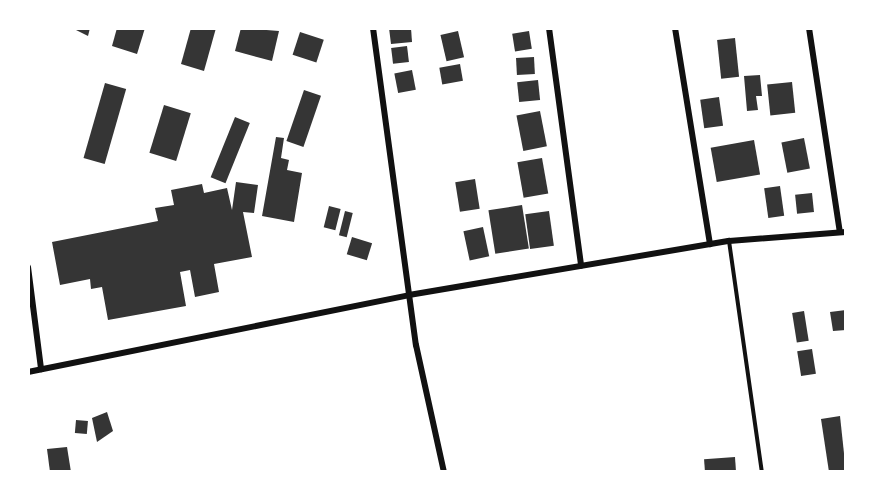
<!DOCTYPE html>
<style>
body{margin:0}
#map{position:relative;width:874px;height:500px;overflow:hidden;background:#fff;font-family:Inter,sans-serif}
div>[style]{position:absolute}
.building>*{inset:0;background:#353535;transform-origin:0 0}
.service>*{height:4px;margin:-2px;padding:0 2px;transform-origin:2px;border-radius:2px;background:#111}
.minor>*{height:6px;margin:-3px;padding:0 3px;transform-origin:3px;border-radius:3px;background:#111}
span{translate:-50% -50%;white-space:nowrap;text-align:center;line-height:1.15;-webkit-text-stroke:6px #fff;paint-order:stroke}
.frame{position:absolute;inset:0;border:30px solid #fff;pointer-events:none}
</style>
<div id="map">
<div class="building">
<div style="clip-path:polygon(72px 28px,90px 28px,88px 36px)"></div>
<div style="clip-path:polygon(117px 28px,145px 28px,137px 54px,112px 46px)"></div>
<div style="clip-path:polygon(191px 28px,216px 28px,204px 71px,181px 64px)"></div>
<div style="clip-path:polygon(241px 28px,279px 31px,272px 61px,235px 51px)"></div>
<div style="clip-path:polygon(389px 28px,411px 28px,412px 42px,391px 44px)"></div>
<div style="left:458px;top:31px;width:27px;height:18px;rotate:77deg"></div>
<div style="left:529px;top:31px;width:18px;height:17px;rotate:81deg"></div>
<div style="left:300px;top:32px;width:25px;height:24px;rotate:18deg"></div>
<div style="left:735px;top:38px;width:39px;height:18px;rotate:84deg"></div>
<div style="left:407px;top:46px;width:16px;height:16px;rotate:83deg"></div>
<div style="left:534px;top:57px;width:17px;height:18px;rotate:87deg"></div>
<div style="left:460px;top:64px;width:17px;height:21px;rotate:80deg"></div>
<div style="left:412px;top:70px;width:20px;height:18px;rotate:79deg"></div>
<div style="clip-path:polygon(760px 75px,762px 96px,756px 96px,758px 110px,747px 111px,744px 76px)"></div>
<div style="left:538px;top:80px;width:20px;height:21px;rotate:84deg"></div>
<div style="left:792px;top:82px;width:31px;height:25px;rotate:84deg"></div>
<div style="left:105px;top:83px;width:22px;height:78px;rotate:16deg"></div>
<div style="left:304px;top:90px;width:18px;height:54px;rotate:19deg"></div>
<div style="left:719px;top:97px;width:29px;height:19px;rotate:82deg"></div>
<div style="left:164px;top:105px;width:28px;height:50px;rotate:17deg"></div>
<div style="left:540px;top:111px;width:36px;height:24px;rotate:79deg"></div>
<div style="left:235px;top:117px;width:16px;height:65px;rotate:22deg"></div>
<div style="clip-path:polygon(276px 137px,284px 138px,281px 158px,289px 160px,287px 170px,302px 173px,294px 222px,262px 216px)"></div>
<div style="left:804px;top:138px;width:31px;height:23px;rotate:79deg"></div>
<div style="left:754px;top:140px;width:35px;height:44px;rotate:80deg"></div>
<div style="left:542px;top:158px;width:36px;height:25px;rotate:80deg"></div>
<div style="left:475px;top:179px;width:30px;height:20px;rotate:81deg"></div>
<div style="clip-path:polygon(236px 182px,258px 185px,254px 213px,243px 212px,252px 257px,214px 264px,219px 292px,195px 297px,190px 270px,180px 272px,186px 306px,108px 320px,102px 287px,91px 289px,90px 279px,60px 285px,52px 242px,158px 221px,155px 208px,174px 205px,171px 190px,202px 184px,204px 193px,227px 188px,232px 210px)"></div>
<div style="left:780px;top:186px;width:30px;height:16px;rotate:82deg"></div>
<div style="left:812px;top:193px;width:19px;height:17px;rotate:84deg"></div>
<div style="left:522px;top:205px;width:44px;height:34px;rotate:81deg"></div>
<div style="left:329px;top:206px;width:12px;height:22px;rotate:14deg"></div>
<div style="left:345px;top:211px;width:8px;height:25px;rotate:14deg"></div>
<div style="left:549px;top:211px;width:35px;height:24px;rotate:82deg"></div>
<div style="left:483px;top:227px;width:30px;height:20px;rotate:78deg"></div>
<div style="left:352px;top:237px;width:21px;height:18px;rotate:17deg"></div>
<div style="clip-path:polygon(846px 310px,846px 330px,833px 331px,830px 312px)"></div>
<div style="left:804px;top:311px;width:30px;height:12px;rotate:81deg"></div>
<div style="left:812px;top:349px;width:25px;height:15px;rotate:81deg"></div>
<div style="clip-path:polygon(107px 412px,113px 431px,97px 442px,92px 418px)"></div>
<div style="clip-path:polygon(840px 416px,846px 472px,829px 472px,821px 419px)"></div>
<div style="left:76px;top:420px;width:12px;height:13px;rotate:5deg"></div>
<div style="clip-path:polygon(67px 447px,71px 472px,50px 472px,47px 449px)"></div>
<div style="left:735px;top:457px;width:15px;height:31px;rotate:86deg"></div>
</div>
<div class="service">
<div style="left:729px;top:241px;width:233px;rotate:81.9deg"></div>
</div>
<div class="minor">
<div style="left:373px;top:28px;width:320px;rotate:82.3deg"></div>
<div style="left:416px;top:345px;width:130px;rotate:77.6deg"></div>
<div style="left:549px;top:28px;width:240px;rotate:82.3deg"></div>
<div style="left:675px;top:28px;width:219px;rotate:80.8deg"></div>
<div style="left:809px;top:28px;width:206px;rotate:81.4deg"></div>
<div style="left:28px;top:267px;width:103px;rotate:82.7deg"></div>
<div style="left:28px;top:372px;width:389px;rotate:-11.4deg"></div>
<div style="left:409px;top:295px;width:325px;rotate:-9.6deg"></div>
<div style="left:729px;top:241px;width:117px;rotate:-4.4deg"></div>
</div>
<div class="frame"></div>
</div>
